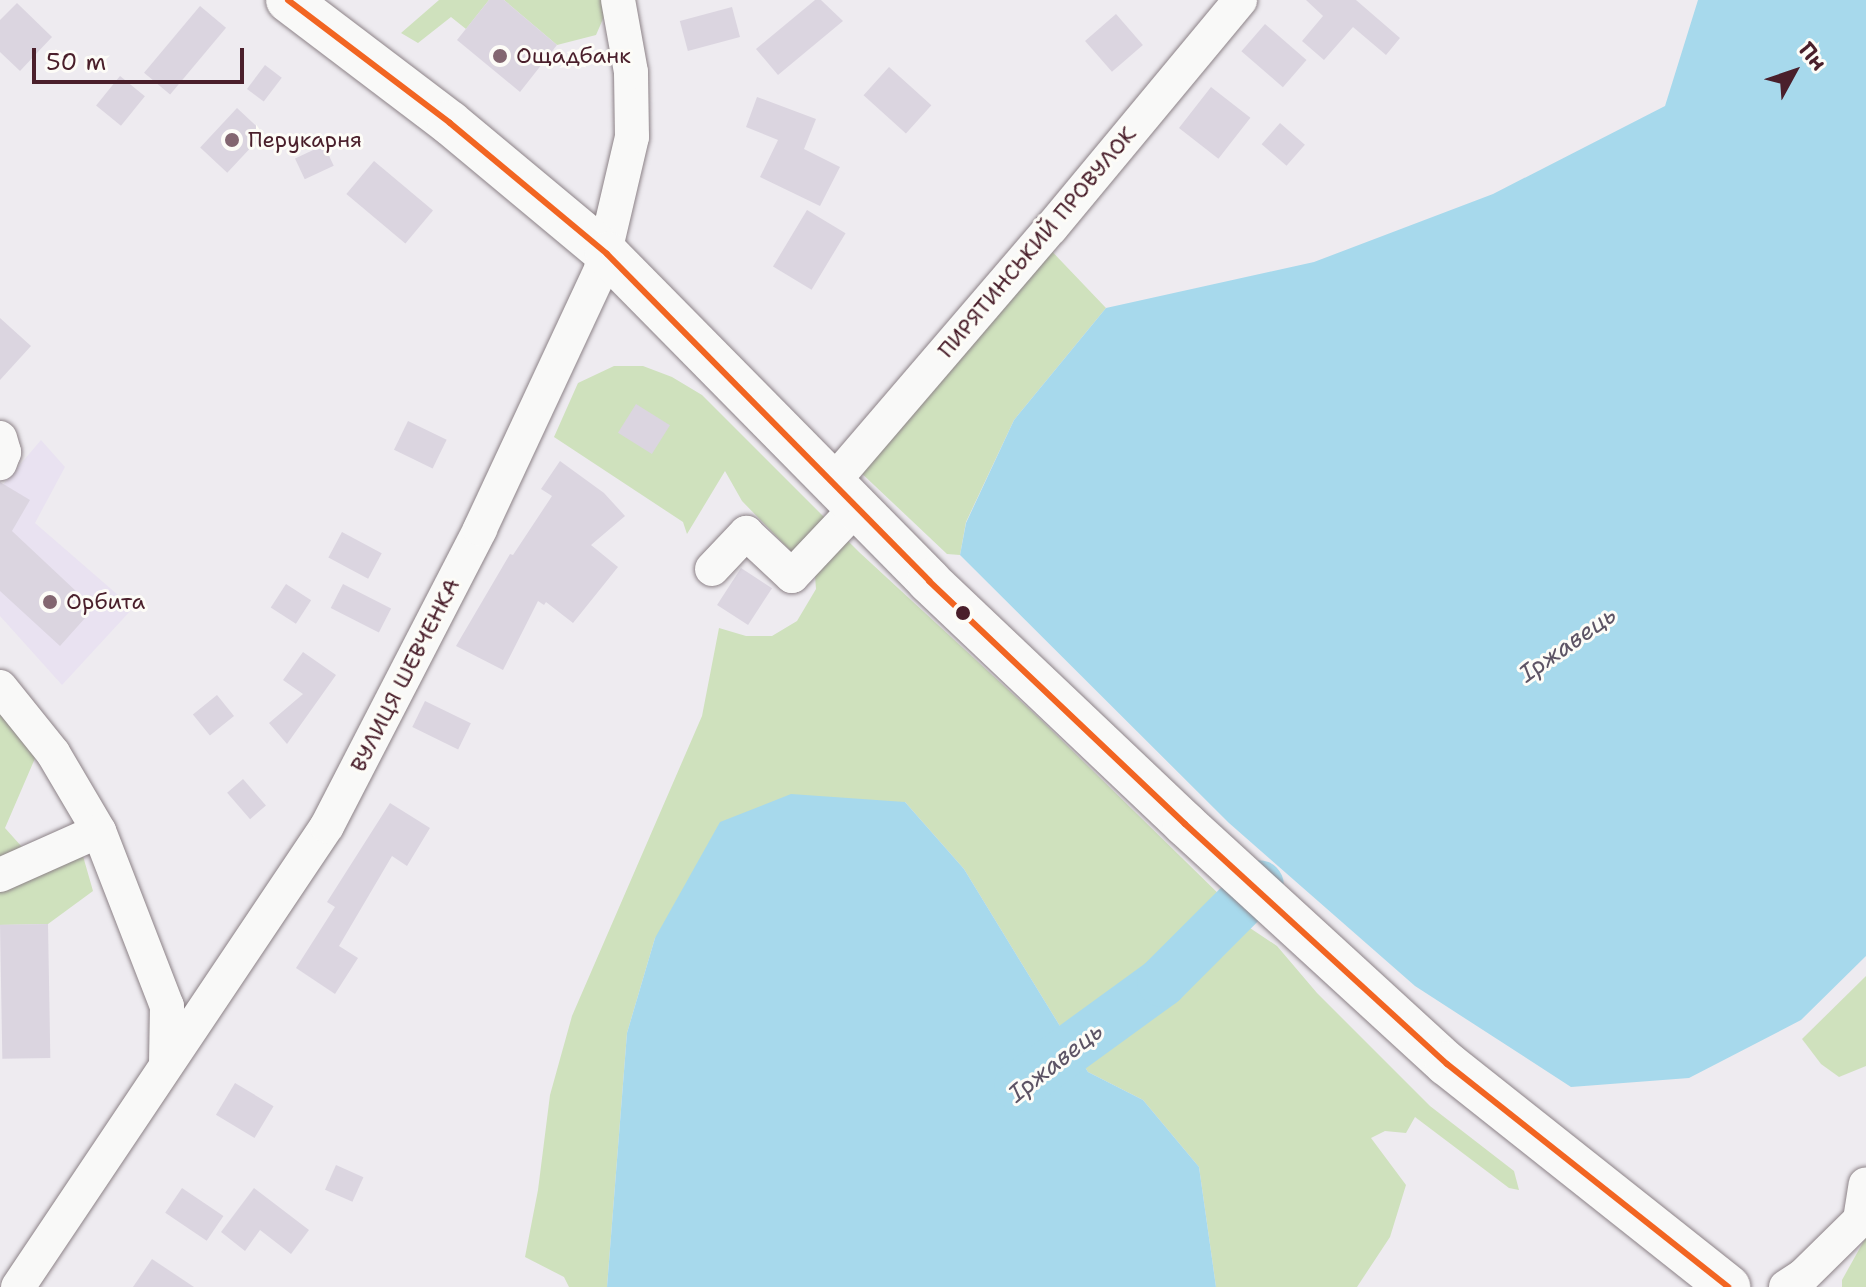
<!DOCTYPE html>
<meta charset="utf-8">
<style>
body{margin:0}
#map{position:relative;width:1866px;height:1287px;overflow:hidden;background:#eeebf0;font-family:"Shantell Sans",sans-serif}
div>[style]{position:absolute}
.built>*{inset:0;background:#e9e2f1}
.green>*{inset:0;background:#cfe1bd}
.water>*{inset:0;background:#a7d9ec}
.river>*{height:50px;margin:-25px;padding:0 25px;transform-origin:25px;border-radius:25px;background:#a7d9ec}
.building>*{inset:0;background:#dbd5e0;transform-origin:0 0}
.roads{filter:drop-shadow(0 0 2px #8c8287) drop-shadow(0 0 2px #8c8287)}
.minor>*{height:34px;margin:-17px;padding:0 17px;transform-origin:17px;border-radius:17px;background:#f9f9f8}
.major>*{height:44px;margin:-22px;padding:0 22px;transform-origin:22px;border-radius:22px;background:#f9f9f8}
.bus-1>*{height:6px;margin:-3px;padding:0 3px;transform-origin:3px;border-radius:3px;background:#f26522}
.dots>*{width:22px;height:22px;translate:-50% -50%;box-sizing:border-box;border:4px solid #fdfcf7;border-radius:50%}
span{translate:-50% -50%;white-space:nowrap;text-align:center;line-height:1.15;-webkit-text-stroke:6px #fdfcf7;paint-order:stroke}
.poi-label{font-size:22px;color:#4a1f2b}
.left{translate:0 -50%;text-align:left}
.street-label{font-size:22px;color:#4a1f2b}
.water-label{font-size:24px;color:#5d5465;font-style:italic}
.north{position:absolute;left:1754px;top:32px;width:80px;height:80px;-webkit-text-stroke:6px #fdfcf7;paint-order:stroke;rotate:50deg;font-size:22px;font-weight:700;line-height:32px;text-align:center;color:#4a1f2b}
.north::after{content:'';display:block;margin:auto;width:28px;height:36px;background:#4a1f2b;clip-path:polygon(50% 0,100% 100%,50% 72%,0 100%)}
.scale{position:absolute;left:32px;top:48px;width:212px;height:36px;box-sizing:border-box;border:4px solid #4a1f2b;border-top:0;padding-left:10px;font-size:24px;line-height:28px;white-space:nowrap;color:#4a1f2b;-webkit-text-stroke:6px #fdfcf7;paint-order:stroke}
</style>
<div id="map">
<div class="built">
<div style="clip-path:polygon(41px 440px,65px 467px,35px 523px,133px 608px,62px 685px,0 616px,0 488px)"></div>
</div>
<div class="green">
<div style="clip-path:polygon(439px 0,489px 0,466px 29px,451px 17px,418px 43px,401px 33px)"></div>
<div style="clip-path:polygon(504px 0,605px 0,606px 12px,596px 35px,557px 45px)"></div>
<div style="clip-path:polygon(1043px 242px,1106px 308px,1014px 420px,966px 522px,960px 555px,947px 554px,856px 468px)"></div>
<div style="clip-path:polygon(614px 366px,643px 366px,672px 377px,702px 395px,859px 552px,1040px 719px,1228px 903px,1178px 954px,1181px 973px,1241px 922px,1277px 946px,1317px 993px,1430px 1106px,1514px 1171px,1519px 1190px,1509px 1188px,1415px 1117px,1406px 1133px,1385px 1131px,1371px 1138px,1406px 1185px,1390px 1237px,1357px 1287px,1216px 1287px,1199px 1167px,1143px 1100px,1088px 1072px,964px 869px,905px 802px,655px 938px,627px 1033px,607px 1287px,569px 1287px,564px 1277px,525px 1257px,538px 1190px,550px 1095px,572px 1016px,702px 716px,719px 628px,746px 636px,772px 636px,797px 621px,816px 589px,815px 576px,742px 501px,725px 471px,687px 534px,683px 522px,554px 437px,578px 383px)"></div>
<div style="clip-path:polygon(0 714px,36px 756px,5px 828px,22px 847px,83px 856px,93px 891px,48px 924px,0 925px)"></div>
<div style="clip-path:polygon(1866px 976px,1866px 1066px,1839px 1077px,1821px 1064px,1802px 1039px)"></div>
<div style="clip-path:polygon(1866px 1237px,1866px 1287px,1842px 1287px,1842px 1280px)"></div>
</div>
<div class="water">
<div style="clip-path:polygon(1698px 0,1866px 0,1866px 956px,1801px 1020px,1689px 1078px,1571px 1087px,1415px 986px,1229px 823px,960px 555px,966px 523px,1014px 420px,1106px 308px,1314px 262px,1493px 194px,1665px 106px)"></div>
<div style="clip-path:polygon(791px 794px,905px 802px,964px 869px,1088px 1072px,1143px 1100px,1199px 1167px,1216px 1287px,607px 1287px,627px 1033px,655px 938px,720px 822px)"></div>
</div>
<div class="river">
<div style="left:1019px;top:1086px;width:177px;rotate:-36deg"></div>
<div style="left:1162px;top:982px;width:137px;rotate:-45deg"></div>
</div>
<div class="building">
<div style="clip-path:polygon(489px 0,504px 0,557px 45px,520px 92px,457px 40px)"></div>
<div style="clip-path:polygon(815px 0,821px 0,843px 21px,778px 75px,756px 49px)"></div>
<div style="clip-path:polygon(1306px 0,1356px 0,1400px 38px,1386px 55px,1353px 27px,1324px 60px,1302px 41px,1323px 16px)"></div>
<div style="clip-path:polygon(17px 3px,52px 37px,20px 71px,0 52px,0 20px)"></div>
<div style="left:200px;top:6px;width:34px;height:87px;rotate:40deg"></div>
<div style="left:732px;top:7px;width:31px;height:54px;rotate:75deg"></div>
<div style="left:1116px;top:14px;width:41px;height:41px;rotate:49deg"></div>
<div style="left:1265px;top:24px;width:55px;height:36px;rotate:41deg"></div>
<div style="left:265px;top:65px;width:21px;height:30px;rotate:37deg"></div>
<div style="left:889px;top:67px;width:57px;height:38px;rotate:42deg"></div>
<div style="left:120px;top:76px;width:32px;height:38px;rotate:39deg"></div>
<div style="left:1211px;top:87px;width:50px;height:52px;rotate:38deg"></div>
<div style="clip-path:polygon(757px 97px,816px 119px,804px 149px,840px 167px,820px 206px,760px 177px,778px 140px,746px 127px)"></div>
<div style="left:237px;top:108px;width:37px;height:54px;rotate:43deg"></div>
<div style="left:1280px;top:123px;width:33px;height:28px;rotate:41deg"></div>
<div style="left:324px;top:145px;width:23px;height:32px;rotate:65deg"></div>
<div style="left:374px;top:161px;width:77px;height:43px;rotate:40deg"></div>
<div style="left:807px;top:210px;width:45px;height:66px;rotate:31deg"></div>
<div style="clip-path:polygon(0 318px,31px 346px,0 380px)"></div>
<div style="left:636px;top:404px;width:40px;height:34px;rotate:32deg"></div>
<div style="left:408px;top:421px;width:43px;height:32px;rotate:26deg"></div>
<div style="clip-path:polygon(560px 461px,604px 493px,625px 516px,591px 545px,618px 567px,573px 623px,546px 602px,544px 605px,538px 601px,503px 670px,456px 646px,510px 554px,513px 555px,552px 496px,541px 489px)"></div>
<div style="clip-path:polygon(0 482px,30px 500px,12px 531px,94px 608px,60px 646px,0 591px)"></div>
<div style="left:342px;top:532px;width:45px;height:29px;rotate:28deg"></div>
<div style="left:741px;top:568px;width:37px;height:44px;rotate:33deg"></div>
<div style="left:286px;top:584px;width:30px;height:28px;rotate:33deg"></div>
<div style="left:343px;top:584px;width:54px;height:27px;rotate:27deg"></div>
<div style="clip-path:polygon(303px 652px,336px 675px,287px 744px,269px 723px,303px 694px,283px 680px)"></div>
<div style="left:217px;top:695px;width:27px;height:31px;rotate:51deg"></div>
<div style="left:425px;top:701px;width:51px;height:29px;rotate:26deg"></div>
<div style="left:243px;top:779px;width:35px;height:21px;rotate:49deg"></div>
<div style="clip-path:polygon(390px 803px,430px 828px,407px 866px,392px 856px,339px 946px,358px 958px,335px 994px,296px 968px,335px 907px,327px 902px)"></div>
<div style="left:48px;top:924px;width:134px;height:48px;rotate:89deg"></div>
<div style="left:235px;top:1083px;width:45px;height:37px;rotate:31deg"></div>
<div style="left:336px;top:1165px;width:30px;height:27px;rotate:24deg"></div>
<div style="left:182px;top:1188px;width:50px;height:30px;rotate:34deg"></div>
<div style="clip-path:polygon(254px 1188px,309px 1230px,291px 1254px,260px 1230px,245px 1251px,221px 1232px)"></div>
<div style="clip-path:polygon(152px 1259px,194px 1287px,133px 1287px)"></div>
</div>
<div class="roads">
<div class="minor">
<div style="left:0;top:438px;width:15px;rotate:74deg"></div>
<div style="left:4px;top:452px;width:12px;rotate:110deg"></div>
<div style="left:833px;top:482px;width:335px;rotate:-49.4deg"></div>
<div style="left:1051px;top:228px;width:296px;rotate:-50.3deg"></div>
<div style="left:712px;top:569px;width:50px;rotate:-46.6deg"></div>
<div style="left:746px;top:533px;width:63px;rotate:43.1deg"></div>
<div style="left:792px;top:576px;width:95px;rotate:-46.7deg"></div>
<div style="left:0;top:687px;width:85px;rotate:51.2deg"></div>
<div style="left:53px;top:753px;width:91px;rotate:59.5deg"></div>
<div style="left:99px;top:831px;width:188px;rotate:68.8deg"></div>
<div style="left:167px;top:1006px;width:59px;rotate:91deg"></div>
<div style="left:0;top:875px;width:108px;rotate:-24deg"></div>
<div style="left:18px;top:1287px;width:555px;rotate:-56.17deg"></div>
<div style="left:327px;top:826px;width:334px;rotate:-62.7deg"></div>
<div style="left:480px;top:529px;width:287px;rotate:-65deg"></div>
<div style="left:601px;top:269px;width:136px;rotate:-76.8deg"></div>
<div style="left:632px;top:137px;width:65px;rotate:-90.9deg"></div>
<div style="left:631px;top:72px;width:73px;rotate:-100.2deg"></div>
<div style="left:1786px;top:1287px;width:20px;rotate:-33deg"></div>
<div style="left:1803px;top:1276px;width:80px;rotate:-44.5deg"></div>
<div style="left:1860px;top:1220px;width:36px;rotate:-81deg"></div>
</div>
<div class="major">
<div style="left:288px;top:0;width:203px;rotate:37.2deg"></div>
<div style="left:450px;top:123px;width:204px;rotate:39.8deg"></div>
<div style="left:607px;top:254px;width:459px;rotate:45.4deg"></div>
<div style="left:929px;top:581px;width:353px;rotate:43.5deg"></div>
<div style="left:1185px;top:824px;width:355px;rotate:42.5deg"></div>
<div style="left:1447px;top:1064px;width:359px;rotate:38.4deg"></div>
</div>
</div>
<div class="bus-1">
<div style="left:288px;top:0;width:203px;rotate:37.2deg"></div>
<div style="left:450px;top:123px;width:204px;rotate:39.8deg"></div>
<div style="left:607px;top:254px;width:459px;rotate:45.4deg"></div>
<div style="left:929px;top:581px;width:353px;rotate:43.5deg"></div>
<div style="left:1185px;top:824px;width:355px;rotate:42.5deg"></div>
<div style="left:1447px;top:1064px;width:359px;rotate:38.4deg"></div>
</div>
<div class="dots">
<div style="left:500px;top:56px;background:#836670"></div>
<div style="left:232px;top:140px;background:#836670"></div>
<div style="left:50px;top:602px;background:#836670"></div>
<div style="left:963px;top:613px;background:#4a1f2b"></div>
</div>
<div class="poi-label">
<span class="left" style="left:516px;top:56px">Ощадбанк</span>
<span class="left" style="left:248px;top:140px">Перукарня</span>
<span class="left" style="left:66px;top:602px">Орбита</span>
</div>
<div class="street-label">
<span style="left:1037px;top:242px;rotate:-50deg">ПИРЯТИНСЬКИЙ ПРОВУЛОК</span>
<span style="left:405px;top:675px;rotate:-63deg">ВУЛИЦЯ ШЕВЧЕНКА</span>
</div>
<div class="water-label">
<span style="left:1568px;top:645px;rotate:-35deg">Іржавець</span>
<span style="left:1056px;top:1063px;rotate:-38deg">Іржавець</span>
</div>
<div class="north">Пн</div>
<div class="scale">50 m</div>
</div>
